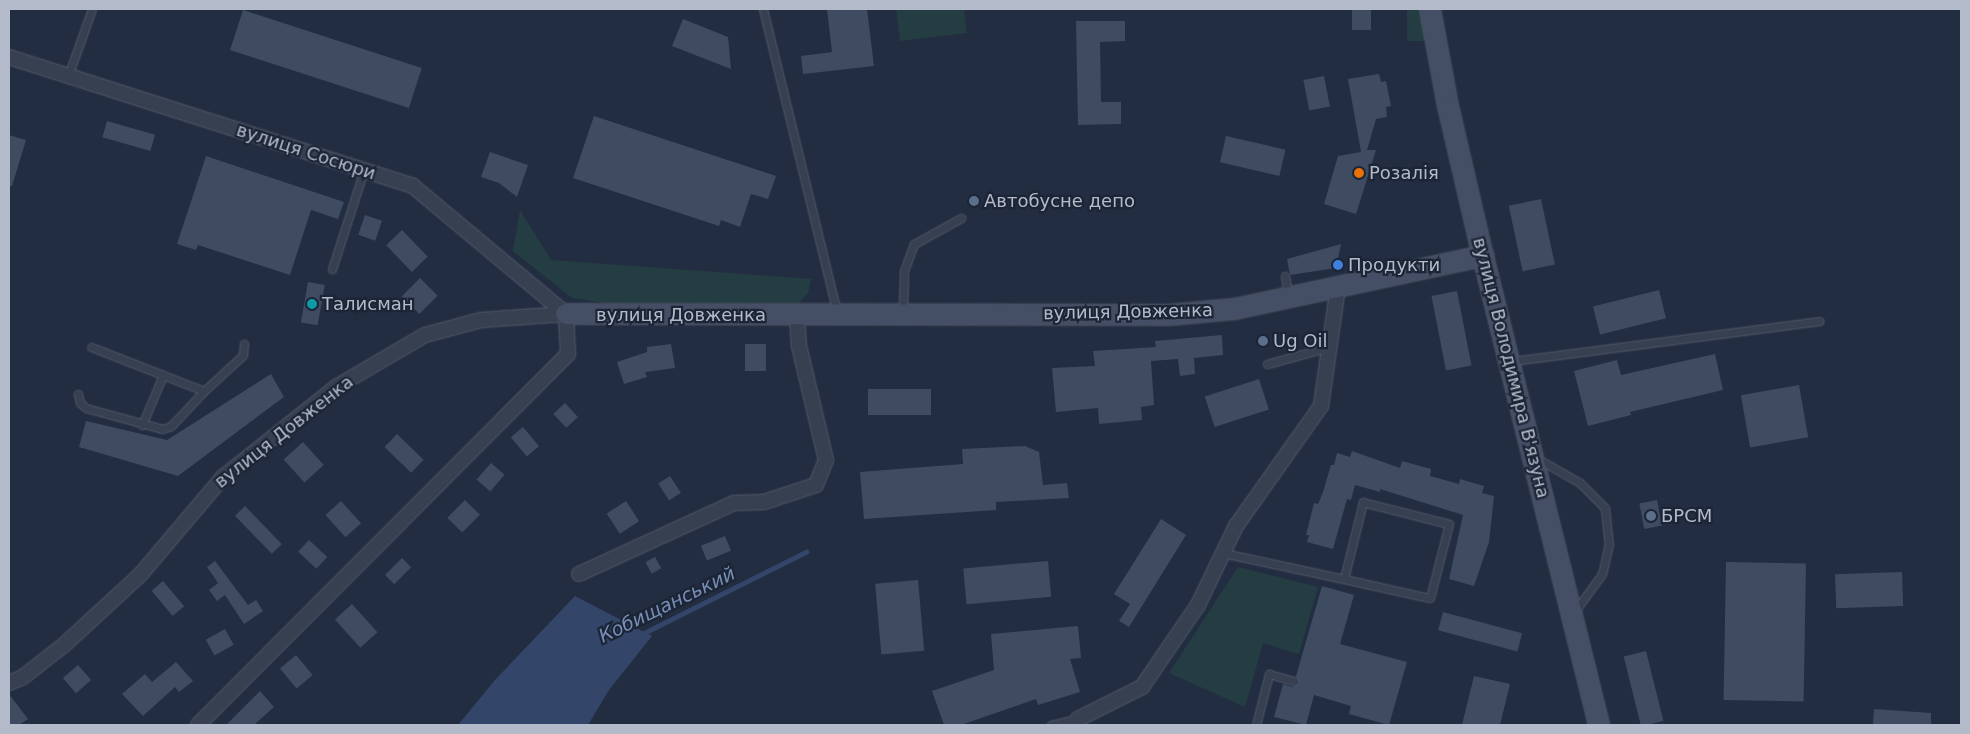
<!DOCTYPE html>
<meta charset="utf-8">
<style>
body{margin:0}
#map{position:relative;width:1970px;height:734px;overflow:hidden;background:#222d41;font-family:"DejaVu Sans",sans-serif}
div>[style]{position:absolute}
.green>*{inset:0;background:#243d42;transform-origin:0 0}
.water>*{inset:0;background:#334568}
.stream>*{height:4.5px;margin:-2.25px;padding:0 2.25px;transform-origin:2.25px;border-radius:2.25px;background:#334568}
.building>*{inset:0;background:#3e4b61;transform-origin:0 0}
.roads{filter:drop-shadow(0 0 1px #525b6b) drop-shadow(0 0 1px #525b6b)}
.lane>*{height:7px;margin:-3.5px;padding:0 3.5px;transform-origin:3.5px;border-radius:3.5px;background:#374051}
.street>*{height:14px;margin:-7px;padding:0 7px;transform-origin:7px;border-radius:7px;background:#374051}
.secondary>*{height:20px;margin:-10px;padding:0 10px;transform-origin:10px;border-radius:10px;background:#444e64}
.dots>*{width:14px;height:14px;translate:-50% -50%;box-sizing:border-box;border:2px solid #1c2536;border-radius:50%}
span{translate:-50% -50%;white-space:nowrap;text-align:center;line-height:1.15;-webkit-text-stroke:4.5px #1c2536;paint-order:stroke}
.street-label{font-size:18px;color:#b3bbcb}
.poi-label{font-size:18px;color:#b3bbcb}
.left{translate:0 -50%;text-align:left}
.water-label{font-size:19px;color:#788eb6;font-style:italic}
.frame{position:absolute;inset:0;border:10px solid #b3bbcb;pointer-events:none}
</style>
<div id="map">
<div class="green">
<div style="clip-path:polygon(896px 9px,964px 9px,967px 33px,900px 41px)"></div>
<div style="left:1407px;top:9px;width:19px;height:32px"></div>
<div style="clip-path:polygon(520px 210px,551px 260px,811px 279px,808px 293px,799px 303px,604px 303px,572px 298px,513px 251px)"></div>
<div style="clip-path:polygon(1238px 567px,1318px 587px,1299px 654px,1263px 643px,1245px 707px,1169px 673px)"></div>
</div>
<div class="water">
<div style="clip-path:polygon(575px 596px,652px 636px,609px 690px,588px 725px,458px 725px,495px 680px)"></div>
</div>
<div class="stream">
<div style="left:640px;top:635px;width:186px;rotate:-26.6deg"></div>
</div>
<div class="building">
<div style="clip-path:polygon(827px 9px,867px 9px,874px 66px,803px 74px,801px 56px,832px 52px)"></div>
<div style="left:1352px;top:9px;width:19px;height:21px"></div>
<div style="left:243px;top:10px;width:188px;height:42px;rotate:18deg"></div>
<div style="clip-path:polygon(683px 19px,728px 37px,731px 69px,672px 46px)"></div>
<div style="clip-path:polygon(1076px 21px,1125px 21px,1125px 41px,1100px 42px,1101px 102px,1121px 102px,1121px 124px,1078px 125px)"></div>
<div style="clip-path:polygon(1379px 74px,1381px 82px,1386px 81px,1391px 106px,1386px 107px,1387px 117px,1376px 119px,1367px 150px,1376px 150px,1356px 214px,1324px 204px,1338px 156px,1361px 152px,1348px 79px)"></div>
<div style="left:1324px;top:76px;width:31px;height:21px;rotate:79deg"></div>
<div style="clip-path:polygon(594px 116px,776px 176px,768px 199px,751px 194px,740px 227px,721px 220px,719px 226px,573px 178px)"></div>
<div style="left:107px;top:121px;width:50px;height:17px;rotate:16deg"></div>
<div style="clip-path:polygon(9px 135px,26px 140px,12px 186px,9px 186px)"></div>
<div style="left:1226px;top:136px;width:61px;height:27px;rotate:13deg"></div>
<div style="clip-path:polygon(490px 152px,528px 165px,517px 197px,499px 183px,481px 177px)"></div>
<div style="clip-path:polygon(206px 156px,344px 202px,338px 219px,311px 210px,290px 275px,198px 245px,196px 250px,177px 244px)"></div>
<div style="left:1541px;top:199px;width:67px;height:33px;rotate:78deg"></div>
<div style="left:365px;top:215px;width:18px;height:21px;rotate:19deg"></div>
<div style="left:402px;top:230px;width:37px;height:22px;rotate:46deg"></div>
<div style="clip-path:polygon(1341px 244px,1336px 268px,1290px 275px,1287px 259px)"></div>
<div style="left:420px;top:278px;width:25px;height:26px;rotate:45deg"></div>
<div style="left:308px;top:282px;width:17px;height:41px;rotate:10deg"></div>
<div style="left:1659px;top:290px;width:29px;height:68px;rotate:76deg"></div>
<div style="left:1457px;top:291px;width:76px;height:26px;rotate:79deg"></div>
<div style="clip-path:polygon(1222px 335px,1223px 355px,1194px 358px,1195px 374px,1180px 376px,1178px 359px,1151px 361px,1154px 405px,1141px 407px,1142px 420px,1099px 424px,1098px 408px,1056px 412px,1052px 368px,1095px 366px,1093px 351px,1156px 347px,1155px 341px)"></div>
<div style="clip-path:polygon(671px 344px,675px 368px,645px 372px,647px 377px,624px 384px,617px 362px,647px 352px,647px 347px)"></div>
<div style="left:766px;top:344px;width:27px;height:21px;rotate:90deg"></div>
<div style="clip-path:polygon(1715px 354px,1723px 390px,1630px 412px,1631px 415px,1588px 426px,1574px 371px,1617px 360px,1621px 375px)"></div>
<div style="clip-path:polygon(271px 374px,284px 397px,178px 476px,79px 447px,86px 421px,167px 440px)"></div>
<div style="left:1259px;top:379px;width:32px;height:57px;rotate:72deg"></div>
<div style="left:1799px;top:385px;width:53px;height:59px;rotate:80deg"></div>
<div style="left:931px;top:389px;width:26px;height:63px;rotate:90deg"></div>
<div style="left:565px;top:403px;width:19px;height:16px;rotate:47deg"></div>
<div style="left:523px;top:427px;width:25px;height:16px;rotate:50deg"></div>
<div style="left:397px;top:434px;width:37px;height:18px;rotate:44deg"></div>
<div style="left:303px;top:442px;width:31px;height:26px;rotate:48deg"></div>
<div style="clip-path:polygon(1025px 446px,1039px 452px,1043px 485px,1067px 483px,1069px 498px,996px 502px,996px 510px,864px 519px,860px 472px,963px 464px,962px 449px)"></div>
<div style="clip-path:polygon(1352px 451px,1400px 468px,1402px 461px,1431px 469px,1430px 476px,1459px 484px,1460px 479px,1484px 486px,1482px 493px,1494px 496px,1489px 542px,1474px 586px,1449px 579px,1463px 515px,1380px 489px,1380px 492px,1355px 485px,1351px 500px,1347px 499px,1333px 549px,1307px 542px,1309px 535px,1306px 535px,1314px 503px,1318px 504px,1323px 492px,1331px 465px,1334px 465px,1337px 453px,1350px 457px)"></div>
<div style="left:491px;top:463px;width:18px;height:22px;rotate:41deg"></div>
<div style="left:670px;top:476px;width:20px;height:14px;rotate:57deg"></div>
<div style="left:465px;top:500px;width:21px;height:25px;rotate:45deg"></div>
<div style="left:1657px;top:500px;width:26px;height:18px;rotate:79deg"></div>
<div style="left:341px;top:501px;width:30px;height:21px;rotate:48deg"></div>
<div style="left:626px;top:501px;width:24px;height:23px;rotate:57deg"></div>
<div style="left:245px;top:506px;width:53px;height:14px;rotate:46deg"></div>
<div style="clip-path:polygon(1161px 519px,1186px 535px,1129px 627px,1119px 621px,1130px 604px,1114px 594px)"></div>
<div style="left:725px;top:536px;width:16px;height:26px;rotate:68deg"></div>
<div style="left:309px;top:540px;width:25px;height:16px;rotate:43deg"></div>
<div style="left:655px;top:557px;width:13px;height:11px;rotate:61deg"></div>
<div style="left:402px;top:558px;width:13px;height:24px;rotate:45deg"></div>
<div style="clip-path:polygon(215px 561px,248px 605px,256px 600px,263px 611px,244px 624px,225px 595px,217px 601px,209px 590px,218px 583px,207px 567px)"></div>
<div style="left:1048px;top:561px;width:36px;height:85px;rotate:85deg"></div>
<div style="left:1726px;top:562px;width:80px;height:138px;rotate:1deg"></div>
<div style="left:1902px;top:572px;width:34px;height:67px;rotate:88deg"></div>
<div style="left:918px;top:580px;width:71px;height:43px;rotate:85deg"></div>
<div style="left:163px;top:581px;width:33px;height:15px;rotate:50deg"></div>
<div style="clip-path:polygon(1322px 586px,1354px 595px,1340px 644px,1407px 662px,1389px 725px,1349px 714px,1351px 706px,1314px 695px,1306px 725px,1274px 717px,1283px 684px,1293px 687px,1299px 683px,1296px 676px)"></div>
<div style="left:352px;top:604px;width:38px;height:23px;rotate:48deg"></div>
<div style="left:1443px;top:612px;width:82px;height:19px;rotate:15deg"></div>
<div style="clip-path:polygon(1078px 626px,1081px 658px,1070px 659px,1080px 692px,1038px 705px,1036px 699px,961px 725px,944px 725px,932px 691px,994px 670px,991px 634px)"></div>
<div style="left:225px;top:629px;width:18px;height:22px;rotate:61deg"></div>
<div style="left:1646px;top:651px;width:72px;height:23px;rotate:76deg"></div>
<div style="left:296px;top:655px;width:26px;height:21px;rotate:50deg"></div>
<div style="clip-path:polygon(176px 662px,193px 681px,179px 692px,175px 687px,143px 716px,122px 694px,145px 674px,152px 682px)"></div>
<div style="left:78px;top:665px;width:20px;height:20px;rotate:49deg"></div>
<div style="clip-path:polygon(1474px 676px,1510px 684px,1500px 725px,1462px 725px)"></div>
<div style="clip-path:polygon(260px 691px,274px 707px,254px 725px,226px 725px)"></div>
<div style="clip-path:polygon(9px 694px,28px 719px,19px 725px,9px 725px)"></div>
<div style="clip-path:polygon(1874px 709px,1931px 713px,1931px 725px,1873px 725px)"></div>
</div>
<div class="roads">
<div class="lane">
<div style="left:763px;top:9px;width:313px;rotate:76.3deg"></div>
<div style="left:68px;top:76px;width:71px;rotate:-70.3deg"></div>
<div style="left:332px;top:269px;width:104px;rotate:-72.1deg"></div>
<div style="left:1285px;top:276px;width:19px;rotate:81deg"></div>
<div style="left:903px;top:312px;width:41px;rotate:-88.6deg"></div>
<div style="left:904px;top:271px;width:29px;rotate:-70deg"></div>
<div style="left:914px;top:244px;width:54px;rotate:-29deg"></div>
<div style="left:1512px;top:361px;width:310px;rotate:-7.4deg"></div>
<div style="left:1267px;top:364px;width:64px;rotate:-15.3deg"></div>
<div style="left:204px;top:391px;width:53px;rotate:-42.7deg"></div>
<div style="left:243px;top:355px;width:11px;rotate:-85deg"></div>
<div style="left:78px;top:394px;width:9px;rotate:77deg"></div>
<div style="left:80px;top:403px;width:8px;rotate:40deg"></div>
<div style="left:86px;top:408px;width:79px;rotate:15.4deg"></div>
<div style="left:162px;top:429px;width:9px;rotate:-18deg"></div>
<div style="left:171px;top:426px;width:48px;rotate:-46.7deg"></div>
<div style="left:204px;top:391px;width:121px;rotate:-158.7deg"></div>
<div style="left:142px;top:425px;width:54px;rotate:-67.2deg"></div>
<div style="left:1538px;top:459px;width:48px;rotate:29.7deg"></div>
<div style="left:1580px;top:483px;width:35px;rotate:45deg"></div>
<div style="left:1605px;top:508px;width:36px;rotate:84deg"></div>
<div style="left:1609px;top:544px;width:31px;rotate:103deg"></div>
<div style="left:1602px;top:574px;width:46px;rotate:126.1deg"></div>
<div style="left:1223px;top:553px;width:124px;rotate:12.1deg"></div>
<div style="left:1344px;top:579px;width:88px;rotate:12.5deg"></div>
<div style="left:1430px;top:598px;width:76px;rotate:-75.6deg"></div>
<div style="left:1449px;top:524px;width:89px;rotate:-165.7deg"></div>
<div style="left:1363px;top:502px;width:79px;rotate:103.9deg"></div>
<div style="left:1051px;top:725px;width:28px;rotate:-13deg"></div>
<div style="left:1256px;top:725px;width:53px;rotate:-75.7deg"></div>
<div style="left:1269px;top:674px;width:26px;rotate:16deg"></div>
</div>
<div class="street">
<div style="left:9px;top:57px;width:424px;rotate:17.7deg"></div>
<div style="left:413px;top:186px;width:199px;rotate:39.9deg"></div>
<div style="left:579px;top:574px;width:170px;rotate:-24.6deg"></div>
<div style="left:734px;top:503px;width:30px;rotate:-2deg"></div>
<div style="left:764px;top:502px;width:55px;rotate:-18.1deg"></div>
<div style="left:816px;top:485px;width:27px;rotate:-68deg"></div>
<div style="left:826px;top:460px;width:117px;rotate:-103.3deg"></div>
<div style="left:799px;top:346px;width:30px;rotate:-94deg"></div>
<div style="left:9px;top:683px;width:15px;rotate:-23deg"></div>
<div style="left:23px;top:677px;width:52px;rotate:-38deg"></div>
<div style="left:64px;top:645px;width:105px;rotate:-42.7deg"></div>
<div style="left:141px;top:574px;width:127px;rotate:-49.8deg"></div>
<div style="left:223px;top:477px;width:144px;rotate:-38.5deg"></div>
<div style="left:336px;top:387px;width:103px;rotate:-30.3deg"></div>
<div style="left:425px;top:335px;width:58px;rotate:-15deg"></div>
<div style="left:481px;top:320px;width:85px;rotate:-4deg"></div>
<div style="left:198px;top:725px;width:524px;rotate:-45.08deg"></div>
<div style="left:568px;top:354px;width:40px;rotate:-92.9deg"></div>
<div style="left:1078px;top:725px;width:6px;rotate:-90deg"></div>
<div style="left:1078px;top:719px;width:72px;rotate:-26.6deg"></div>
<div style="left:1142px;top:687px;width:99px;rotate:-55.7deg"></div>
<div style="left:1198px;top:605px;width:88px;rotate:-64.3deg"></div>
<div style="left:1236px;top:526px;width:147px;rotate:-54.7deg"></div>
<div style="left:1321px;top:406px;width:120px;rotate:-81.9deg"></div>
</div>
<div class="secondary">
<div style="left:1430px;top:9px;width:99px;rotate:79.5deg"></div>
<div style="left:1448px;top:106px;width:154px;rotate:76.9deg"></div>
<div style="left:1483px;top:256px;width:483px;rotate:76.1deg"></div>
<div style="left:566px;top:314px;width:603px;rotate:0.1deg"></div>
<div style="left:1169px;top:315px;width:66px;rotate:-5.2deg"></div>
<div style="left:1235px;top:309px;width:254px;rotate:-12.1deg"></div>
</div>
</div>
<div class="dots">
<div style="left:1359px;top:173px;background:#e8710a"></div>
<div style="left:974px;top:201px;background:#5c6f8a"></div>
<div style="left:1338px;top:265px;background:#3f7fe0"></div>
<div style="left:312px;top:304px;background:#0f9aa8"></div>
<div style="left:1263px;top:341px;background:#5c6f8a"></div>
<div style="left:1651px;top:516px;background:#5c6f8a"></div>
</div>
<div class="street-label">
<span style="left:306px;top:152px;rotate:18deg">вулиця Сосюри</span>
<span style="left:1128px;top:312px;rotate:-1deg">вулиця Довженка</span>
<span style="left:681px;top:315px">вулиця Довженка</span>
<span style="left:1511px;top:368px;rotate:76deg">вулиця Володимира В'язуна</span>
<span style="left:284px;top:432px;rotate:-38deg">вулиця Довженка</span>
</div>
<div class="poi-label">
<span class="left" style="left:1369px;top:173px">Розалія</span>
<span class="left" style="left:984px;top:201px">Автобусне депо</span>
<span class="left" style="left:1348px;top:265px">Продукти</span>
<span class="left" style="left:322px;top:304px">Талисман</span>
<span class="left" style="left:1273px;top:341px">Ug Oil</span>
<span class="left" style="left:1661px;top:516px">БРСМ</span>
</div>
<div class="water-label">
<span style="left:667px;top:605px;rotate:-26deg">Кобищанський</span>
</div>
<div class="frame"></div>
</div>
